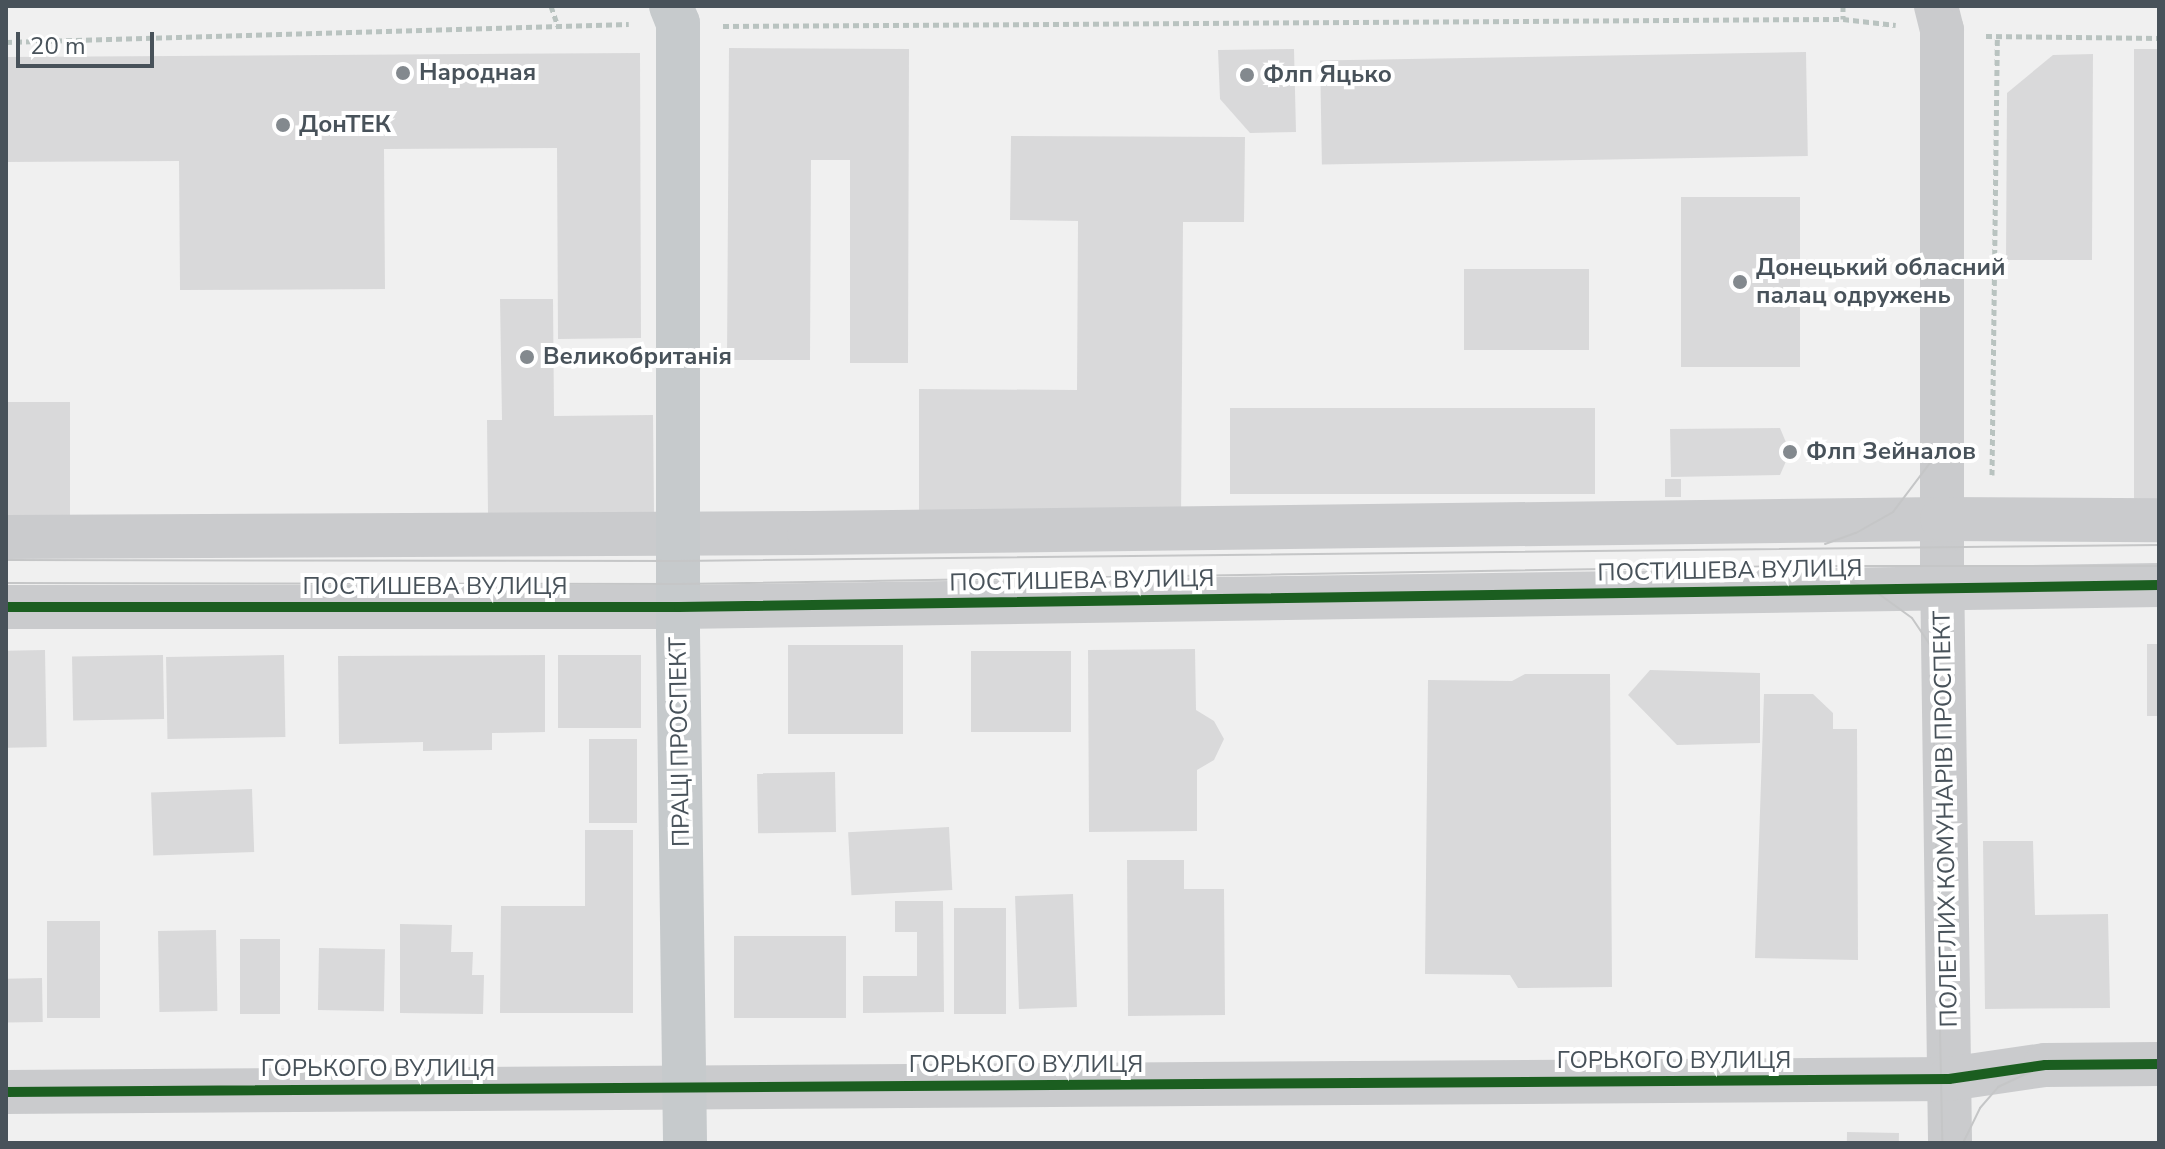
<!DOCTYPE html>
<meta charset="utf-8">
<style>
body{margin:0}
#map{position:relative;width:2165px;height:1149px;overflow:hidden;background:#f0f0f0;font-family:"Nunito Sans",sans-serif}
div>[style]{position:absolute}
.building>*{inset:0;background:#d9d9da;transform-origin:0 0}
.path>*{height:5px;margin-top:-2.5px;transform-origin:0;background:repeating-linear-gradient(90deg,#b9c3c0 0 6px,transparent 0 10px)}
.minor>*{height:44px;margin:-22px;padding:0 22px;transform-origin:22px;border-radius:22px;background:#cacbcd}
.major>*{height:44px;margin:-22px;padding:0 22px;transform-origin:22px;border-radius:22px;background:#c6cacc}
.tram>*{height:2px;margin:-1px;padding:0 1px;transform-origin:1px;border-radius:1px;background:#c5c6c7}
.cycleway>*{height:10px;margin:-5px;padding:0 5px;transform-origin:5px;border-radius:5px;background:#1b5e20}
.dots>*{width:22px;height:22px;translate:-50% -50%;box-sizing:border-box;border:4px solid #fff;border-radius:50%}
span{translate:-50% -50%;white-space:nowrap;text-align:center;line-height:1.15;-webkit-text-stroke:8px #fff;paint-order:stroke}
.poi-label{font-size:24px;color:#48525a;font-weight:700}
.left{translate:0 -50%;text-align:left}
.street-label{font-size:24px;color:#48525a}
.frame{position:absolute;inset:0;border:8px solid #48525a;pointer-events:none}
.scale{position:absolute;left:16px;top:32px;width:138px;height:36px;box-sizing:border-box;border:4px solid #48525a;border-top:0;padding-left:10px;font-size:24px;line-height:28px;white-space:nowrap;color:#48525a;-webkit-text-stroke:6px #fff;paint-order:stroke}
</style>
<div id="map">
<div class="building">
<div style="clip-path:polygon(729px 48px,909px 49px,908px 363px,850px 363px,850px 160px,811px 160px,810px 360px,727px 360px)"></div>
<div style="clip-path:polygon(1294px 49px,1296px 132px,1250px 133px,1220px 99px,1218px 50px)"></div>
<div style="left:2134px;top:49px;width:25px;height:460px"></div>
<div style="left:1806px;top:52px;width:104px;height:486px;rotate:89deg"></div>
<div style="clip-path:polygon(640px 53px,641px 338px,558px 339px,557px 148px,384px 149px,385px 289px,180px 290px,179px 161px,6px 162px,6px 57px)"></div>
<div style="clip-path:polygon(2093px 54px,2092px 260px,2006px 260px,2007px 93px,2053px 55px)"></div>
<div style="clip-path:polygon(1011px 136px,1245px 137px,1244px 222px,1183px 222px,1181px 523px,919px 522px,919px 389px,1077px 390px,1078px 221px,1010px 220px)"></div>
<div style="left:1681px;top:197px;width:119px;height:170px"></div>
<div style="left:1464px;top:269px;width:125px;height:81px"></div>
<div style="clip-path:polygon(500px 299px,553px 299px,554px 416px,653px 415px,654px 513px,488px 514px,487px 420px,502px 420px)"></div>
<div style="left:70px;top:402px;width:131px;height:64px;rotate:90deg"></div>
<div style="left:1230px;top:408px;width:365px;height:86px"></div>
<div style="clip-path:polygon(1780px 428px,1790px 452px,1780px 475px,1671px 477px,1670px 429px)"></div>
<div style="left:1665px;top:479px;width:16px;height:18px"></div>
<div style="left:2147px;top:644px;width:12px;height:72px"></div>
<div style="left:788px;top:645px;width:115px;height:89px"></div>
<div style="clip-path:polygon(1195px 649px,1196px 710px,1214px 721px,1224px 739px,1214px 760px,1197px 770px,1197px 831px,1089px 832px,1088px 650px)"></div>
<div style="left:45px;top:650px;width:97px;height:39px;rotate:89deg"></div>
<div style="left:1071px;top:651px;width:81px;height:100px;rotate:90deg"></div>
<div style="left:163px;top:655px;width:64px;height:91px;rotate:89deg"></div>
<div style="left:284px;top:655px;width:82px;height:118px;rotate:89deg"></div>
<div style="clip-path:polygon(545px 655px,545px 732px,492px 733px,492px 750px,423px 751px,423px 742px,339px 744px,338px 656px)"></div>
<div style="left:641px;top:655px;width:73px;height:83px;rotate:90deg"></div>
<div style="clip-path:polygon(1650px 670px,1760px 673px,1760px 743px,1677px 745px,1628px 695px)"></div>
<div style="clip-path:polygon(1525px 674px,1610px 674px,1612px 987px,1518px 988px,1510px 975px,1425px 974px,1428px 680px,1512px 681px)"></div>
<div style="clip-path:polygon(1764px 694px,1813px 694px,1833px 713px,1833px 729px,1857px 729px,1858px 960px,1755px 958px)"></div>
<div style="left:589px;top:739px;width:48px;height:84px"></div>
<div style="left:835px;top:772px;width:60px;height:78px;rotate:89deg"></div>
<div style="left:252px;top:789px;width:63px;height:101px;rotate:88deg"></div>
<div style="left:949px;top:827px;width:63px;height:101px;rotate:87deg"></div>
<div style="clip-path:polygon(585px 830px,633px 830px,633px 1013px,500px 1013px,501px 906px,585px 906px)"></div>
<div style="clip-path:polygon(1983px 841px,2033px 841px,2035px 915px,2108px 914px,2110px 1008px,1985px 1009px)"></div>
<div style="clip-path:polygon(1127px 860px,1184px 860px,1184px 889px,1224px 889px,1225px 1015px,1128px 1016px)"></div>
<div style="left:1073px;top:894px;width:113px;height:58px;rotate:88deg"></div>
<div style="clip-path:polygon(895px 901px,943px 901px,944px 1012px,863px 1013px,863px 976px,917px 976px,917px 932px,895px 932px)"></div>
<div style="left:954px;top:908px;width:52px;height:106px"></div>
<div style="left:47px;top:921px;width:53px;height:97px"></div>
<div style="clip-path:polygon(400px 924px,452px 925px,451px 952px,473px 952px,472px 975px,484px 975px,483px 1014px,400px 1013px)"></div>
<div style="left:216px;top:930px;width:81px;height:58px;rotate:89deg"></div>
<div style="left:734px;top:936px;width:112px;height:82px"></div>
<div style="left:240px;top:939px;width:40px;height:75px"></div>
<div style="left:319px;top:948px;width:66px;height:62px;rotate:1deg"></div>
<div style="left:42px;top:978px;width:44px;height:36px;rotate:89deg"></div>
<div style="left:1847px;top:1132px;width:52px;height:11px;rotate:1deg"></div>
</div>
<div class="path">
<div style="left:551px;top:6px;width:21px;rotate:71deg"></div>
<div style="left:1843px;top:6px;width:13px;rotate:90deg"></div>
<div style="left:723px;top:26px;width:1120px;rotate:-0.36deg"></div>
<div style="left:1843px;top:19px;width:53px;rotate:6.5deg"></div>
<div style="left:1986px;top:36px;width:173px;rotate:0.7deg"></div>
<div style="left:6px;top:42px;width:623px;rotate:-1.65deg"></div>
<div style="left:1992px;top:475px;width:437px;rotate:-89.3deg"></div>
</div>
<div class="minor">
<div style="left:1936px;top:6px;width:25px;rotate:76deg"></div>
<div style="left:1942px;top:30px;width:537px;rotate:90deg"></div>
<div style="left:1942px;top:567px;width:576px;rotate:89.2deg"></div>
<div style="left:6px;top:537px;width:803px;rotate:-0.29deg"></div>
<div style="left:809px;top:533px;width:1133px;rotate:-0.71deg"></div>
<div style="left:1942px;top:519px;width:217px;rotate:0.3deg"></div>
<div style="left:6px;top:607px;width:673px"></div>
<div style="left:679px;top:607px;width:1480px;rotate:-0.85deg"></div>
<div style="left:6px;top:1092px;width:1943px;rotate:-0.38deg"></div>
<div style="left:1949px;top:1079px;width:97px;rotate:-8.3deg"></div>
<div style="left:2045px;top:1065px;width:114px;rotate:-0.5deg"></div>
</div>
<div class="major">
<div style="left:671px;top:6px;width:18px;rotate:68deg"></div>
<div style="left:678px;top:23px;width:610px;rotate:90deg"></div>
<div style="left:678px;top:633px;width:510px;rotate:89.21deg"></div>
</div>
<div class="tram">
<div style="left:1825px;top:544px;width:33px;rotate:-20deg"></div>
<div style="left:1856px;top:533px;width:43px;rotate:-29.6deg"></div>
<div style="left:1893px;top:512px;width:81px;rotate:-53deg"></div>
<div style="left:6px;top:560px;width:673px;rotate:0.09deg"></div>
<div style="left:679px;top:561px;width:1480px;rotate:-0.62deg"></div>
<div style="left:1822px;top:572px;width:53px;rotate:18.8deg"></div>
<div style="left:1872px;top:589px;width:49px;rotate:35.9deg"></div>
<div style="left:1912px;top:618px;width:36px;rotate:56deg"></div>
<div style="left:1932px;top:648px;width:495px;rotate:88.8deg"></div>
<div style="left:6px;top:583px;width:674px;rotate:0.09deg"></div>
<div style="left:680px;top:584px;width:1114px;rotate:-0.93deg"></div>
<div style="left:1794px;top:566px;width:365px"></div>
<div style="left:1963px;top:1143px;width:39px;rotate:-64deg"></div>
<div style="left:1980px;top:1108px;width:28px;rotate:-49deg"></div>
<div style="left:1998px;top:1087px;width:52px;rotate:-25.1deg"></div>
</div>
<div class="cycleway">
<div style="left:6px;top:607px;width:673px"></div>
<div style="left:679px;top:607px;width:1480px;rotate:-0.85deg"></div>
<div style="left:6px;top:1092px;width:1943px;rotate:-0.38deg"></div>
<div style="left:1949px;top:1079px;width:97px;rotate:-8.3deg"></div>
<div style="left:2045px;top:1065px;width:114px;rotate:-0.5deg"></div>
</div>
<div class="dots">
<div style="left:403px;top:73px;background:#83898e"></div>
<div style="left:1247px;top:75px;background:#83898e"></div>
<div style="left:283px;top:125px;background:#83898e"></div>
<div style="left:1740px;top:282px;background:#83898e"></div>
<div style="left:527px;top:357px;background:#83898e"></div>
<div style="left:1790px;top:452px;background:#83898e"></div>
</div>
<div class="poi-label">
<span class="left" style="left:419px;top:73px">Народная</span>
<span class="left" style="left:1263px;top:75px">Флп Яцько</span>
<span class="left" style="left:299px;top:125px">ДонТЕК</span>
<span class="left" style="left:1756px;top:282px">Донецький обласний<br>палац одружень</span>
<span class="left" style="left:543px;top:357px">Великобританія</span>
<span class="left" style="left:1806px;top:452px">Флп Зейналов</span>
</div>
<div class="street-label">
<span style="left:1730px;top:571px;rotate:-1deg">ПОСТИШЕВА ВУЛИЦЯ</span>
<span style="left:1082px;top:581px;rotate:-1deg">ПОСТИШЕВА ВУЛИЦЯ</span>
<span style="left:435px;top:587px">ПОСТИШЕВА ВУЛИЦЯ</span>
<span style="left:680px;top:742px;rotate:-91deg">ПРАЦІ ПРОСПЕКТ</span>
<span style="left:1946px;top:819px;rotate:-91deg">ПОЛЕГЛИХ КОМУНАРІВ ПРОСПЕКТ</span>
<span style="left:1674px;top:1061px">ГОРЬКОГО ВУЛИЦЯ</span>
<span style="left:1026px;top:1065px">ГОРЬКОГО ВУЛИЦЯ</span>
<span style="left:378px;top:1069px">ГОРЬКОГО ВУЛИЦЯ</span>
</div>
<div class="frame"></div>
<div class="scale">20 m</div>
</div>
